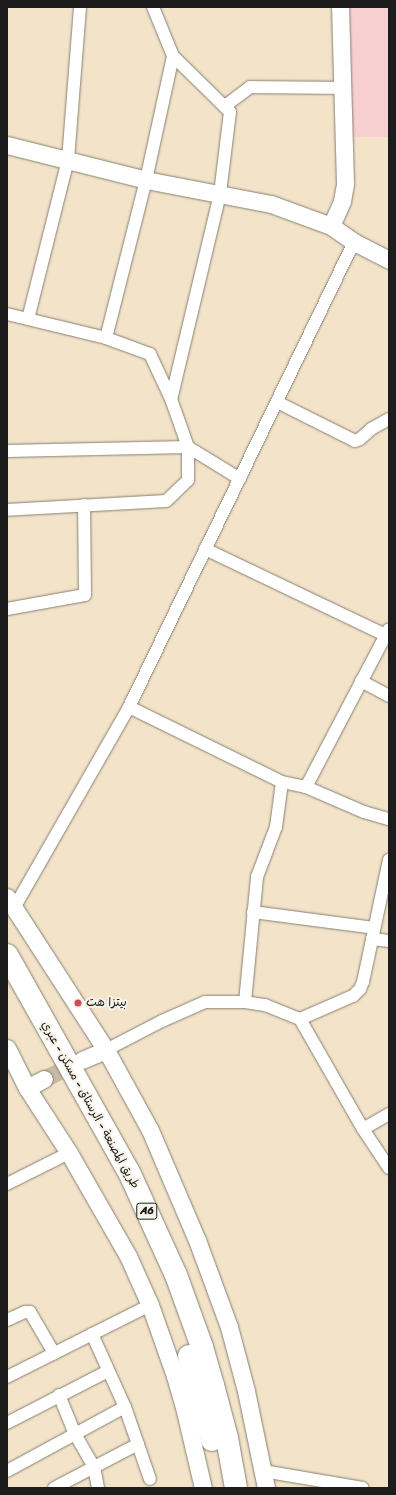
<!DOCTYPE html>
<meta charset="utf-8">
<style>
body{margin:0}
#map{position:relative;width:396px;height:1495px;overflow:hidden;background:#f2e3c9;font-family:Sriracha,"Playpen Sans Arabic",sans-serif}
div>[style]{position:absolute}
.built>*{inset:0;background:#f7cfd0;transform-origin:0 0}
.secondary-tunnel>*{height:17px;margin-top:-8.5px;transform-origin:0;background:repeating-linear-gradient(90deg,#c7bba6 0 17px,transparent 0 25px)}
.roads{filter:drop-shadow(0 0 1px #878072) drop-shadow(0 0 1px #878072)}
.street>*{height:12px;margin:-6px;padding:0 6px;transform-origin:6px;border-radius:6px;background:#fff}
.secondary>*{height:17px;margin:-8.5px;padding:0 8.5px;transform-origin:8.5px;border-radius:8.5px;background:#fff}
.highway>*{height:22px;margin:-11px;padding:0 11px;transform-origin:11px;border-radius:11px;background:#fff}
.dots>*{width:11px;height:11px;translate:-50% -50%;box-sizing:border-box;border:2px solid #f7f3e8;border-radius:50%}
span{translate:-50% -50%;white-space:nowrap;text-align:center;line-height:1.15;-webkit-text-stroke:4px #f7f3e8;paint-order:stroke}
.shield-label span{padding:1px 3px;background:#f7f3e8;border:1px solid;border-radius:3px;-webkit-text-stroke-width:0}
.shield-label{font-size:11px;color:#1c1c1c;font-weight:700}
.poi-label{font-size:12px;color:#1c1c1c}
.left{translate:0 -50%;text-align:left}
.street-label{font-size:12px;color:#1c1c1c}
.frame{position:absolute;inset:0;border:8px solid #1c1c1c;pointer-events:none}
</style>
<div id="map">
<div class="built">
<div style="left:350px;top:7px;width:39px;height:130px"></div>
</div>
<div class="secondary-tunnel">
<div style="left:44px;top:1079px;width:40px;rotate:-26.6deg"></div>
</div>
<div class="roads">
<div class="street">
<div style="left:153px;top:7px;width:53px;rotate:67.8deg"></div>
<div style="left:173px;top:56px;width:80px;rotate:44.5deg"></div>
<div style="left:230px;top:112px;width:83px;rotate:97deg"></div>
<div style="left:220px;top:194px;width:211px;rotate:103.4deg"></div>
<div style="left:225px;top:106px;width:31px;rotate:-37deg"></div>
<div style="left:250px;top:87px;width:92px;rotate:0.6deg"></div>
<div style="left:7px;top:314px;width:102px;rotate:13.6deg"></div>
<div style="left:106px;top:338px;width:47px;rotate:20deg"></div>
<div style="left:150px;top:354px;width:50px;rotate:65deg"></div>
<div style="left:171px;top:399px;width:51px;rotate:70.5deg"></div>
<div style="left:188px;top:447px;width:61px;rotate:31.6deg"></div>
<div style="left:28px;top:319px;width:164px;rotate:-75.9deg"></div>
<div style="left:68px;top:160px;width:153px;rotate:-85.5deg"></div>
<div style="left:106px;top:338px;width:163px;rotate:-75.8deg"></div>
<div style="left:146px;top:180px;width:127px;rotate:-77.7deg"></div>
<div style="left:277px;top:402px;width:87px;rotate:26.6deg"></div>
<div style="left:355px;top:441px;width:5px;rotate:-22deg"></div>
<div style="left:360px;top:439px;width:15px;rotate:-42deg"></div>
<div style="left:371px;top:429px;width:21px;rotate:-29deg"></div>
<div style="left:7px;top:451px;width:181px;rotate:-1.3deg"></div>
<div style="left:188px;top:447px;width:33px;rotate:90deg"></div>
<div style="left:188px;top:480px;width:30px;rotate:136deg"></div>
<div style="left:166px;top:501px;width:159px;rotate:176.8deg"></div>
<div style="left:205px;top:549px;width:199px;rotate:25.5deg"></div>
<div style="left:7px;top:609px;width:79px;rotate:-10.2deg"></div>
<div style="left:85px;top:595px;width:90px;rotate:-90.6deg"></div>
<div style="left:361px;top:681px;width:32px;rotate:28deg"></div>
<div style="left:129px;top:707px;width:170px;rotate:26.1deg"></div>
<div style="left:282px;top:782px;width:25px;rotate:12deg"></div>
<div style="left:306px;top:787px;width:63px;rotate:23.3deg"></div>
<div style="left:364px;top:812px;width:26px;rotate:16deg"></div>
<div style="left:306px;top:787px;width:178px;rotate:-62.3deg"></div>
<div style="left:14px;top:908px;width:232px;rotate:-60.2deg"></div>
<div style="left:129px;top:707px;width:517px;rotate:-64.18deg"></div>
<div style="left:253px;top:912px;width:122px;rotate:7.5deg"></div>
<div style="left:372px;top:939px;width:17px;rotate:7deg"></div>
<div style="left:245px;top:1002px;width:126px;rotate:-84.5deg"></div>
<div style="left:257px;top:877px;width:53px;rotate:-69.2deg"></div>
<div style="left:276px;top:827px;width:45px;rotate:-82.4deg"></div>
<div style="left:300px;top:1019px;width:58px;rotate:-23.5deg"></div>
<div style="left:353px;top:996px;width:10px;rotate:-45deg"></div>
<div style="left:360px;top:989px;width:8px;rotate:-67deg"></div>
<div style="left:363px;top:982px;width:125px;rotate:-78deg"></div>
<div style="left:106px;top:1050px;width:63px;rotate:-27.4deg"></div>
<div style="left:162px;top:1021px;width:47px;rotate:-23.8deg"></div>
<div style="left:205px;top:1002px;width:40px"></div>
<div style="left:245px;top:1002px;width:20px;rotate:9deg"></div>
<div style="left:265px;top:1005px;width:38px;rotate:22deg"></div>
<div style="left:300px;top:1019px;width:127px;rotate:60.2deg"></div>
<div style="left:363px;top:1129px;width:30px;rotate:-30deg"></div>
<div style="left:363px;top:1129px;width:47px;rotate:56.3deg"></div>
<div style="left:7px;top:1184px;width:69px;rotate:-26.6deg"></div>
<div style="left:7px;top:1320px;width:20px;rotate:-24deg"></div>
<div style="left:25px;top:1312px;width:5px"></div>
<div style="left:30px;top:1312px;width:48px;rotate:59.7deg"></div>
<div style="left:92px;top:1334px;width:80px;rotate:65.7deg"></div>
<div style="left:125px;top:1407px;width:76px;rotate:70.9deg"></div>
<div style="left:7px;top:1377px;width:160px;rotate:-26.7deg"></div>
<div style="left:59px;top:1395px;width:42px;rotate:67.7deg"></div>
<div style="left:75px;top:1434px;width:38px;rotate:60deg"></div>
<div style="left:94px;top:1467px;width:21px;rotate:79deg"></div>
<div style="left:7px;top:1423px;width:114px;rotate:-27.2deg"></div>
<div style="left:7px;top:1471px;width:134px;rotate:-28.5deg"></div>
<div style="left:263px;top:1471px;width:101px;rotate:9.6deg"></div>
<div style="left:54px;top:1488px;width:95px;rotate:-27.6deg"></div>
</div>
<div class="secondary">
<div style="left:7px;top:145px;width:143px;rotate:14.1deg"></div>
<div style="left:146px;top:180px;width:127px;rotate:10.9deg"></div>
<div style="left:271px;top:204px;width:64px;rotate:20.1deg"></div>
<div style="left:331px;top:226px;width:28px;rotate:35deg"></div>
<div style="left:354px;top:242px;width:39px;rotate:27deg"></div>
<div style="left:331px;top:226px;width:27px;rotate:-66deg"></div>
<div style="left:342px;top:201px;width:17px;rotate:-80deg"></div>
<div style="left:345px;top:184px;width:177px;rotate:-91.6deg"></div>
<div style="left:7px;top:897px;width:182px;rotate:57.1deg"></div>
<div style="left:106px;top:1050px;width:91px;rotate:61.2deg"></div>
<div style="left:150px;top:1130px;width:120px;rotate:66.9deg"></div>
<div style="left:197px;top:1240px;width:93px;rotate:69.8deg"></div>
<div style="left:229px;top:1327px;width:66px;rotate:75.1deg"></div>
<div style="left:246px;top:1391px;width:99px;rotate:78.3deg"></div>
<div style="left:7px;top:1048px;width:45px;rotate:63.4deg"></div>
<div style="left:27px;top:1088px;width:77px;rotate:57.1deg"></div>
<div style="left:69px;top:1153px;width:119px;rotate:60.2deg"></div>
<div style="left:128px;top:1256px;width:54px;rotate:65.8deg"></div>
<div style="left:150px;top:1305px;width:75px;rotate:70.6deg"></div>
<div style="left:175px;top:1376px;width:32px;rotate:74deg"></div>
<div style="left:184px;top:1407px;width:83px;rotate:76.8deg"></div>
<div style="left:82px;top:1060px;width:26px;rotate:-23deg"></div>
<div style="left:27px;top:1088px;width:19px;rotate:-28deg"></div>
</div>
<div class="highway">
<div style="left:7px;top:955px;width:249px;rotate:60.7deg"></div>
<div style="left:129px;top:1172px;width:113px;rotate:65.5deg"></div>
<div style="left:176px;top:1275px;width:77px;rotate:70.1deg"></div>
<div style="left:202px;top:1347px;width:40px;rotate:74deg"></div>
<div style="left:213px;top:1385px;width:55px;rotate:75.2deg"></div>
<div style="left:227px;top:1438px;width:51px;rotate:79.8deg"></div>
<div style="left:189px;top:1356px;width:87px;rotate:74.7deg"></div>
</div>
</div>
<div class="dots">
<div style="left:78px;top:1003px;background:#d1495b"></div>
</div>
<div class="shield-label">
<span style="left:147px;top:1211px">A6</span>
</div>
<div class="poi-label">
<span class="left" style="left:86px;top:1003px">بيتزا هت</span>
</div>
<div class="street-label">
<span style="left:90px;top:1105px;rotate:61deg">طريق المصنعة - الرستاق - مسكن - عبري</span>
</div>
<div class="frame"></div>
</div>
